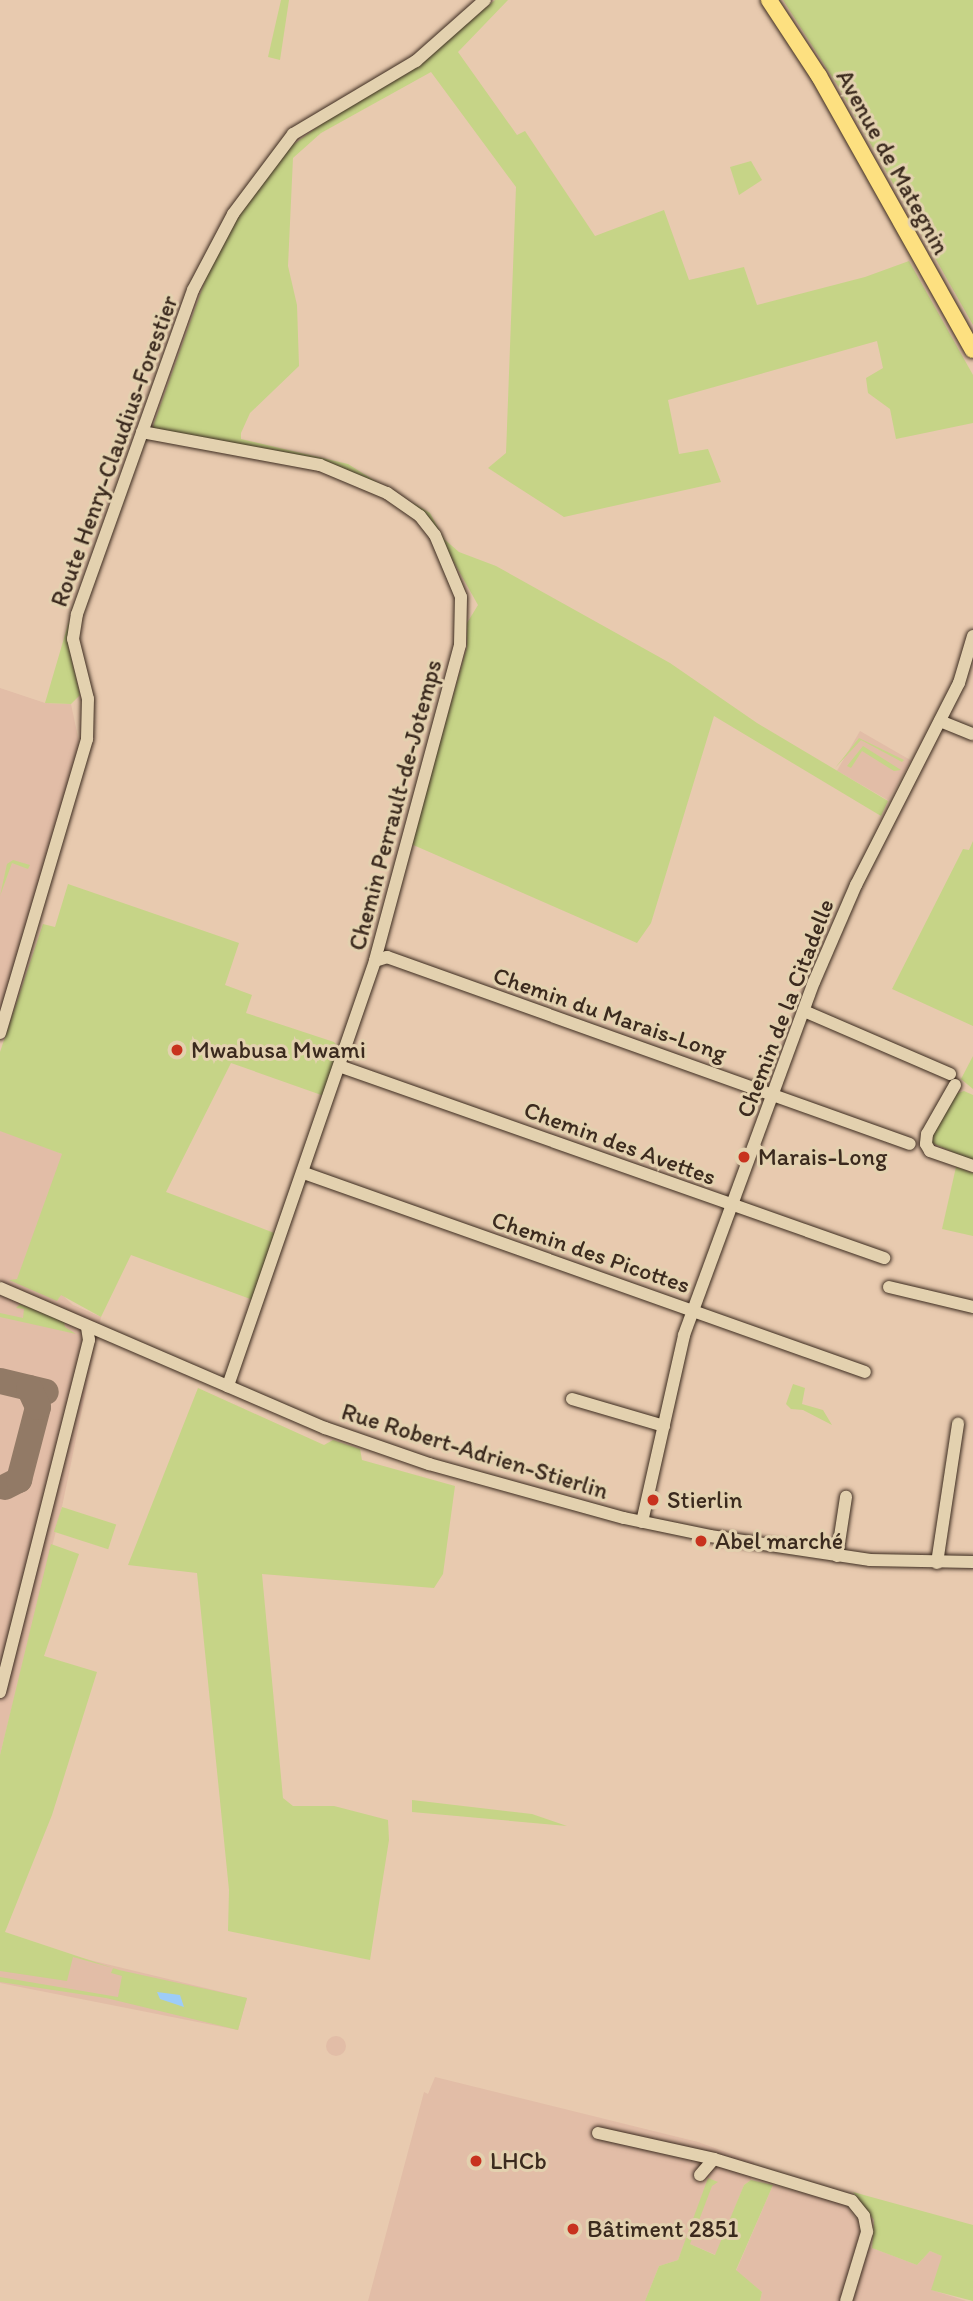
<!DOCTYPE html>
<meta charset="utf-8">
<style>
body{margin:0}
#map{position:relative;width:973px;height:2301px;overflow:hidden;background:#e8caaf;font-family:Itim,sans-serif}
div>[style]{position:absolute}
.built>*{inset:0;background:#e2bda7;transform-origin:0 0}
.round{border-radius:50%}
.green>*{inset:0;background:#c6d487;transform-origin:0 0}
.water>*{inset:0;background:#9dccf8}
.taxiway>*{height:26px;margin:-13px;padding:0 13px;transform-origin:13px;border-radius:13px;background:#927a66}
.roads{filter:drop-shadow(0 0 2px #3b2a1e) drop-shadow(0 0 2px #3b2a1e)}
.minor>*{height:12px;margin:-6px;padding:0 6px;transform-origin:6px;border-radius:6px;background:#e3d1af}
.major>*{height:16px;margin:-8px;padding:0 8px;transform-origin:8px;border-radius:8px;background:#fde080}
.dots>*{width:19px;height:19px;translate:-50% -50%;box-sizing:border-box;border:4px solid #e3d1af;border-radius:50%}
span{translate:-50% -50%;white-space:nowrap;text-align:center;line-height:1.15;-webkit-text-stroke:6px #e3d1af;paint-order:stroke}
.street-label{font-size:24px;color:#3b2a1e}
.poi-label{font-size:24px;color:#3b2a1e}
.left{translate:0 -50%;text-align:left}
</style>
<div id="map">
<div class="built">
<div style="clip-path:polygon(0 688px,45px 703px,71px 704px,80px 747px,0 1013px)"></div>
<div style="left:860px;top:731px;width:59px;height:46px;rotate:30deg"></div>
<div style="clip-path:polygon(0 1127px,62px 1154px,57px 1290px,73px 1305px,101px 1317px,62px 1507px,0 1755px)"></div>
<div style="clip-path:polygon(73px 1956px,247px 1998px,238px 2030px,0 1983px,0 1969px)"></div>
<div class="round" style="left:326px;top:2036px;width:20px;height:20px"></div>
<div style="clip-path:polygon(435px 2077px,698px 2142px,754px 2162px,751px 2180px,744px 2185px,716px 2255px,685px 2242px,678px 2260px,659px 2266px,645px 2301px,368px 2301px,424px 2092px,428px 2094px)"></div>
<div style="clip-path:polygon(773px 2185px,844px 2204px,860px 2223px,859px 2243px,917px 2265px,930px 2251px,943px 2256px,932px 2290px,966px 2301px,760px 2301px,762px 2292px,736px 2271px)"></div>
</div>
<div class="green">
<div style="clip-path:polygon(281px 0,289px 0,280px 60px,268px 57px)"></div>
<div style="clip-path:polygon(495px 0,508px 0,458px 52px,517px 135px,525px 131px,595px 236px,664px 210px,689px 280px,744px 267px,757px 305px,865px 277px,909px 261px,973px 375px,973px 423px,896px 439px,890px 409px,868px 393px,866px 378px,883px 368px,877px 341px,668px 400px,679px 454px,708px 449px,721px 482px,564px 517px,488px 468px,506px 453px,516px 187px,431px 72px,321px 133px,293px 158px,288px 266px,297px 305px,299px 366px,250px 413px,241px 433px,241px 439px,348px 464px,388px 489px,338px 466px,152px 429px,210px 267px,237px 219px,287px 149px,337px 113px,408px 73px)"></div>
<div style="clip-path:polygon(783px 0,973px 0,973px 325px,838px 86px)"></div>
<div style="clip-path:polygon(751px 161px,762px 180px,739px 195px,730px 167px)"></div>
<div style="clip-path:polygon(413px 503px,430px 513px,444px 539px,459px 552px,496px 566px,670px 663px,757px 723px,888px 801px,881px 816px,714px 716px,651px 923px,637px 943px,411px 844px,467px 647px,467px 623px,478px 605px,443px 543px)"></div>
<div style="clip-path:polygon(69px 621px,68px 645px,80px 695px,71px 704px,45px 703px)"></div>
<div style="clip-path:polygon(859px 738px,904px 760px,902px 762px,861px 740px,835px 768px)"></div>
<div style="clip-path:polygon(863px 746px,901px 770px,894px 771px,862px 751px,851px 768px,847px 766px)"></div>
<div style="clip-path:polygon(973px 841px,973px 1026px,892px 989px,963px 849px,969px 850px)"></div>
<div style="clip-path:polygon(13px 860px,30px 865px,28px 869px,12px 863px,0 896px,7px 864px)"></div>
<div style="clip-path:polygon(68px 884px,239px 943px,225px 985px,252px 995px,246px 1013px,334px 1042px,343px 1052px,327px 1097px,231px 1063px,166px 1192px,277px 1234px,253px 1300px,131px 1255px,101px 1317px,61px 1295px,57px 1301px,9px 1280px,17px 1279px,62px 1154px,0 1131px,0 1052px,43px 924px,55px 927px)"></div>
<div style="clip-path:polygon(973px 1056px,973px 1089px,961px 1079px)"></div>
<div style="clip-path:polygon(964px 1091px,973px 1095px,973px 1161px,930px 1142px,952px 1095px)"></div>
<div style="clip-path:polygon(956px 1167px,973px 1173px,973px 1236px,942px 1229px)"></div>
<div style="clip-path:polygon(20px 1304px,64px 1321px,65px 1327px,76px 1334px,0 1317px,0 1313px,23px 1318px,24px 1309px,16px 1308px)"></div>
<div style="clip-path:polygon(793px 1384px,805px 1388px,802px 1404px,823px 1410px,832px 1425px,803px 1410px,791px 1409px,786px 1404px)"></div>
<div style="clip-path:polygon(198px 1388px,324px 1445px,333px 1440px,360px 1449px,362px 1460px,455px 1486px,443px 1574px,434px 1588px,262px 1574px,283px 1798px,293px 1806px,334px 1806px,388px 1820px,389px 1840px,370px 1960px,228px 1931px,229px 1890px,197px 1573px,128px 1565px)"></div>
<div style="left:62px;top:1507px;width:57px;height:26px;rotate:18deg"></div>
<div style="clip-path:polygon(51px 1544px,79px 1554px,44px 1656px,97px 1672px,52px 1815px,5px 1932px,119px 1970px,247px 1998px,238px 2030px,106px 1998px,0 1982px,0 1977px,118px 1997px,122px 1976px,111px 1973px,113px 1968px,73px 1957px,67px 1981px,0 1971px,0 1755px)"></div>
<div style="clip-path:polygon(412px 1800px,532px 1814px,567px 1826px,412px 1812px)"></div>
<div style="clip-path:polygon(708px 2178px,718px 2182px,712px 2186px,690px 2244px,715px 2255px,744px 2185px,751px 2180px,773px 2185px,736px 2270px,762px 2292px,760px 2301px,645px 2301px,659px 2266px,678px 2260px)"></div>
<div style="clip-path:polygon(853px 2192px,973px 2225px,973px 2301px,931px 2290px,942px 2256px,930px 2251px,917px 2265px,872px 2248px,874px 2220px)"></div>
</div>
<div class="water">
<div style="clip-path:polygon(157px 1992px,180px 1995px,184px 2007px,160px 1999px)"></div>
</div>
<div class="taxiway">
<div style="left:0;top:1381px;width:47px;rotate:13.4deg"></div>
<div style="left:5px;top:1487px;width:16px;rotate:-27deg"></div>
<div style="left:19px;top:1480px;width:75px;rotate:-75.4deg"></div>
<div style="left:38px;top:1407px;width:21px;rotate:-115deg"></div>
</div>
<div class="roads">
<div class="minor">
<div style="left:142px;top:432px;width:181px;rotate:10.5deg"></div>
<div style="left:320px;top:465px;width:73px;rotate:22.7deg"></div>
<div style="left:387px;top:493px;width:40px;rotate:34.9deg"></div>
<div style="left:420px;top:516px;width:24px;rotate:52deg"></div>
<div style="left:435px;top:535px;width:67px;rotate:67.2deg"></div>
<div style="left:461px;top:597px;width:48px;rotate:91.2deg"></div>
<div style="left:460px;top:645px;width:327px;rotate:105.1deg"></div>
<div style="left:375px;top:961px;width:450px;rotate:109.1deg"></div>
<div style="left:940px;top:721px;width:35px;rotate:22deg"></div>
<div style="left:375px;top:961px;width:13px;rotate:-18deg"></div>
<div style="left:387px;top:957px;width:555px;rotate:19.67deg"></div>
<div style="left:804px;top:1011px;width:159px;rotate:23.3deg"></div>
<div style="left:0;top:1033px;width:307px;rotate:-73.5deg"></div>
<div style="left:87px;top:739px;width:40px;rotate:-88.6deg"></div>
<div style="left:88px;top:699px;width:62px;rotate:-104deg"></div>
<div style="left:73px;top:639px;width:25px;rotate:-81deg"></div>
<div style="left:77px;top:614px;width:344px;rotate:-70.3deg"></div>
<div style="left:193px;top:290px;width:86px;rotate:-62.2deg"></div>
<div style="left:233px;top:214px;width:100px;rotate:-53.1deg"></div>
<div style="left:293px;top:134px;width:143px;rotate:-30.7deg"></div>
<div style="left:416px;top:61px;width:92px;rotate:-41.5deg"></div>
<div style="left:342px;top:1067px;width:575px;rotate:19.41deg"></div>
<div style="left:955px;top:1085px;width:56px;rotate:119.7deg"></div>
<div style="left:927px;top:1134px;width:10px;rotate:96deg"></div>
<div style="left:926px;top:1144px;width:8px;rotate:60deg"></div>
<div style="left:930px;top:1151px;width:46px;rotate:19.2deg"></div>
<div style="left:304px;top:1173px;width:595px;rotate:19.53deg"></div>
<div style="left:889px;top:1287px;width:86px;rotate:13.4deg"></div>
<div style="left:0;top:1288px;width:354px;rotate:23.3deg"></div>
<div style="left:325px;top:1428px;width:110px;rotate:19.1deg"></div>
<div style="left:429px;top:1464px;width:202px;rotate:15.5deg"></div>
<div style="left:624px;top:1518px;width:88px;rotate:11.8deg"></div>
<div style="left:710px;top:1536px;width:162px;rotate:8.5deg"></div>
<div style="left:870px;top:1560px;width:103px;rotate:1.1deg"></div>
<div style="left:572px;top:1399px;width:96px;rotate:16.4deg"></div>
<div style="left:642px;top:1522px;width:192px;rotate:-77.3deg"></div>
<div style="left:684px;top:1335px;width:376px;rotate:-69.8deg"></div>
<div style="left:814px;top:982px;width:106px;rotate:-66.6deg"></div>
<div style="left:856px;top:885px;width:227px;rotate:-63deg"></div>
<div style="left:959px;top:683px;width:49px;rotate:-73.4deg"></div>
<div style="left:837px;top:1556px;width:60px;rotate:-81.3deg"></div>
<div style="left:937px;top:1563px;width:141px;rotate:-81.4deg"></div>
<div style="left:0;top:1692px;width:363px;rotate:-75.8deg"></div>
<div style="left:89px;top:1340px;width:12px;rotate:-99deg"></div>
<div style="left:598px;top:2133px;width:119px;rotate:12.6deg"></div>
<div style="left:714px;top:2159px;width:144px;rotate:16.9deg"></div>
<div style="left:852px;top:2201px;width:19px;rotate:51deg"></div>
<div style="left:864px;top:2216px;width:16px;rotate:79deg"></div>
<div style="left:867px;top:2232px;width:72px;rotate:106.9deg"></div>
<div style="left:700px;top:2175px;width:21px;rotate:-49deg"></div>
</div>
<div class="major">
<div style="left:769px;top:0;width:91px;rotate:56.7deg"></div>
<div style="left:819px;top:76px;width:314px;rotate:60.7deg"></div>
</div>
</div>
<div class="dots">
<div style="left:177px;top:1050px;background:#c8321e"></div>
<div style="left:744px;top:1157px;background:#c8321e"></div>
<div style="left:653px;top:1500px;background:#c8321e"></div>
<div style="left:701px;top:1541px;background:#c8321e"></div>
<div style="left:476px;top:2161px;background:#c8321e"></div>
<div style="left:573px;top:2229px;background:#c8321e"></div>
</div>
<div class="street-label">
<span style="left:893px;top:162px;rotate:61deg">Avenue de Mategnin</span>
<span style="left:114px;top:451px;rotate:-70deg">Route Henry-Claudius-Forestier</span>
<span style="left:395px;top:805px;rotate:-75deg">Chemin Perrault-de-Jotemps</span>
<span style="left:785px;top:1008px;rotate:-69deg">Chemin de la Citadelle</span>
<span style="left:610px;top:1014px;rotate:19deg">Chemin du Marais-Long</span>
<span style="left:620px;top:1143px;rotate:20deg">Chemin des Avettes</span>
<span style="left:591px;top:1252px;rotate:19deg">Chemin des Picottes</span>
<span style="left:475px;top:1451px;rotate:17deg">Rue Robert-Adrien-Stierlin</span>
</div>
<div class="poi-label">
<span class="left" style="left:191px;top:1050px">Mwabusa Mwami</span>
<span class="left" style="left:758px;top:1157px">Marais-Long</span>
<span class="left" style="left:667px;top:1500px">Stierlin</span>
<span class="left" style="left:715px;top:1541px">Abel marché</span>
<span class="left" style="left:490px;top:2161px">LHCb</span>
<span class="left" style="left:587px;top:2229px">Bâtiment 2851</span>
</div>
</div>
